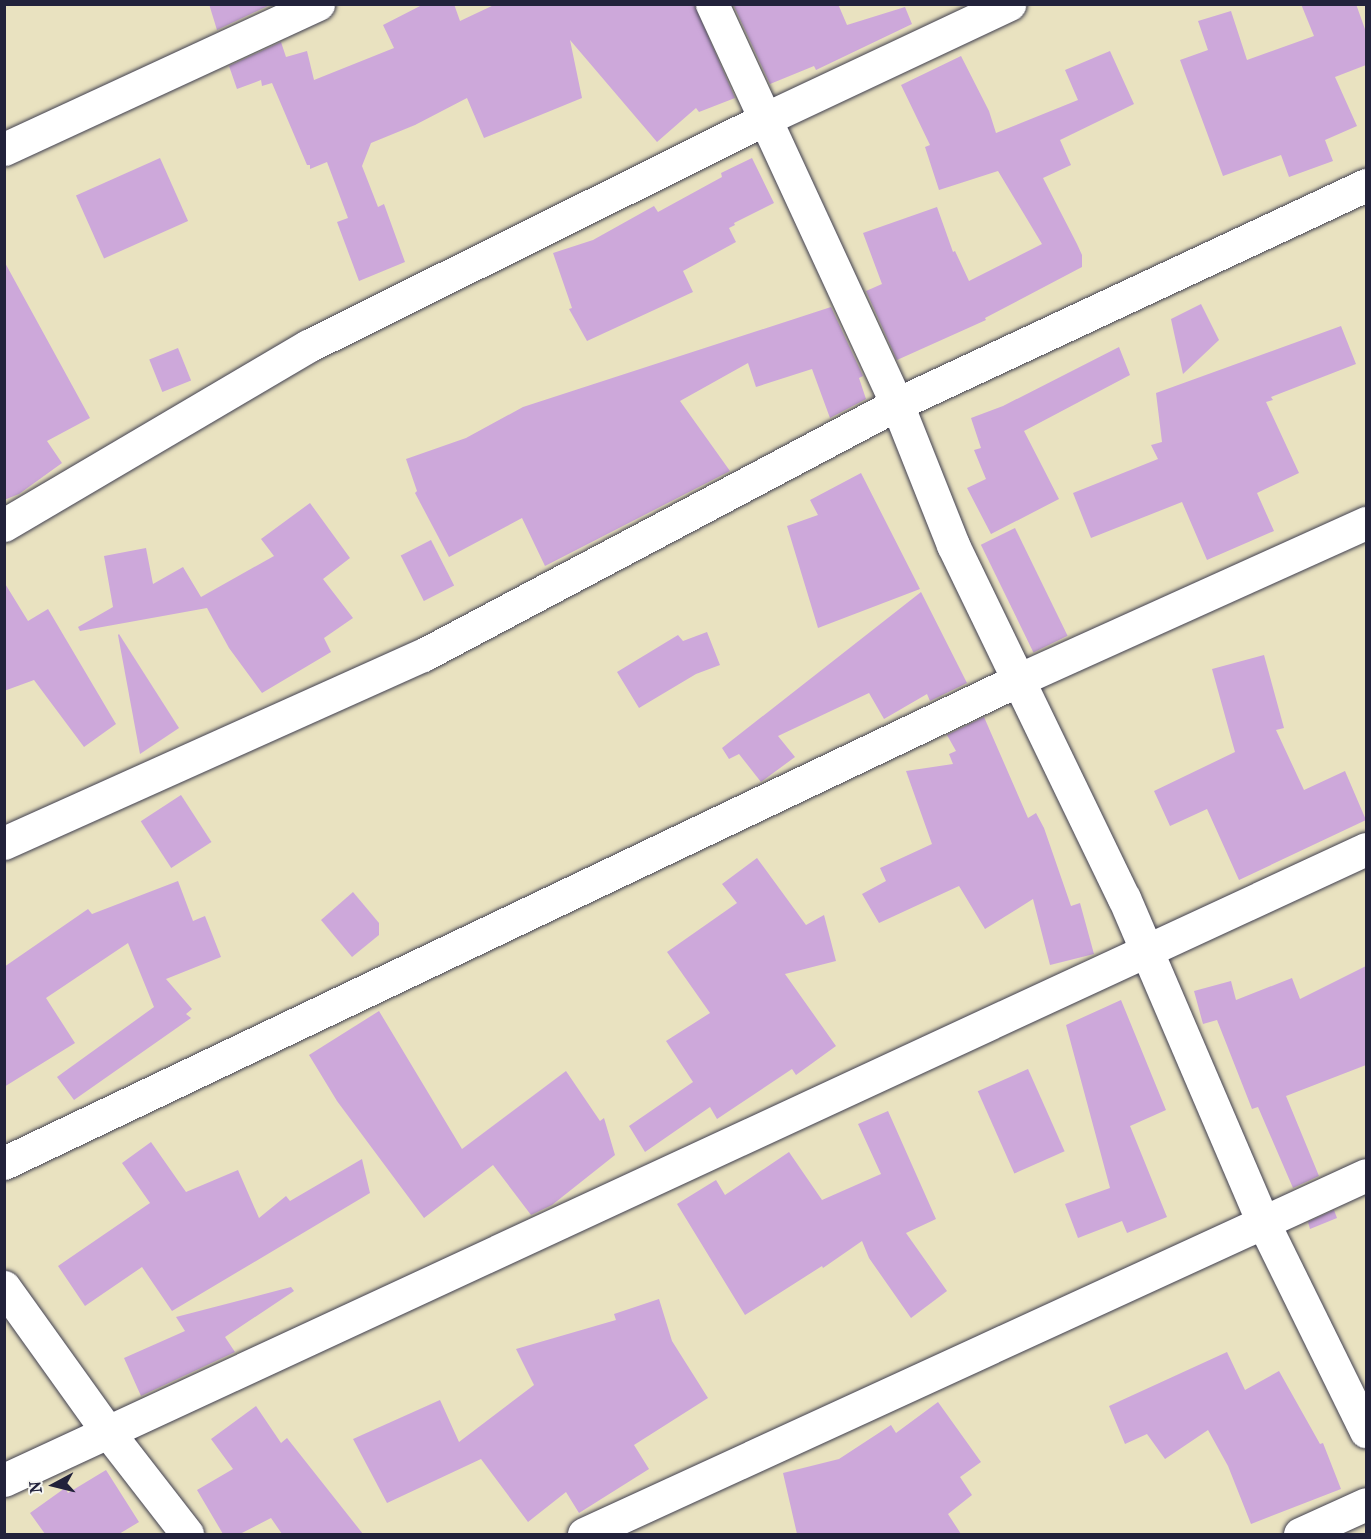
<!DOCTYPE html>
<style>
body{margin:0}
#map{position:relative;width:1371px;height:1539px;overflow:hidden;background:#e9e2c0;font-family:"IM FELL French Canon",serif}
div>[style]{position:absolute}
.building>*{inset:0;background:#cda8da;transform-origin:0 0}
.roads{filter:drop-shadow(0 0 2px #403f4f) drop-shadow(0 0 2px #403f4f)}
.minor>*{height:33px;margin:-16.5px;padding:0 16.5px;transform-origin:16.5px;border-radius:16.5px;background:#fff}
span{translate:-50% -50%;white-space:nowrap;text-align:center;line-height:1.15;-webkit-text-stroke:6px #f6f6f2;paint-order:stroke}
.frame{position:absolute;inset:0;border:6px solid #22223b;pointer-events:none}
.north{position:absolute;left:24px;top:1455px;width:60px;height:60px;-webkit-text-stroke:4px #f6f6f2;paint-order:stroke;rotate:263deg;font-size:16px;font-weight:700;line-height:24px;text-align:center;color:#22223b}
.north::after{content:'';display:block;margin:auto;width:21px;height:27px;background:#22223b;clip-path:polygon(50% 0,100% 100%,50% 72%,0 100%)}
</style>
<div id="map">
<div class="building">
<div style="clip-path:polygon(209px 4px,270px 4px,270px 5px,217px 30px)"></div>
<div style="clip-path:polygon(424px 4px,454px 4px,460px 21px,496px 4px,694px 4px,735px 98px,699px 112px,696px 108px,657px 142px,570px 40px,582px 98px,484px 138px,467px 98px,415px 125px,371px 143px,362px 166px,378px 207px,384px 204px,405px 262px,359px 281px,337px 222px,348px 218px,327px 162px,310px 169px,310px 165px,307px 165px,272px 83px,262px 86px,261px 80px,237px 89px,229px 66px,281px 42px,286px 57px,307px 51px,314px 80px,394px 48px,383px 25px)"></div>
<div style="clip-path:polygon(733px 4px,838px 4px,847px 25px,905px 7px,912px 24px,816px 70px,814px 66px,770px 84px)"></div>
<div style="clip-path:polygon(1301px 4px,1356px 4px,1366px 32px,1366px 65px,1335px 77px,1357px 126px,1325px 140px,1333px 161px,1289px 177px,1281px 155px,1223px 176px,1180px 60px,1208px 50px,1198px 21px,1231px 11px,1247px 60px,1314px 36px)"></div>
<div style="clip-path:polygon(1110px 51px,1134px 104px,1060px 140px,1071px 165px,1043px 178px,1077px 244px,1082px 255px,1082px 267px,985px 318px,986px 320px,897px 360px,866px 291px,882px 284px,863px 233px,937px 207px,953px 252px,955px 251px,969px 281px,1042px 244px,998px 171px,939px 190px,925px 147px,930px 145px,901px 85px,961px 56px,989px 111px,996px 133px,1078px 100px,1065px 70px)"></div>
<div style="left:160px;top:158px;width:69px;height:92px;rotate:66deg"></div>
<div style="clip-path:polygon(752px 158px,774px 203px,734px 223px,735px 225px,729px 228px,736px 242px,683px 271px,693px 292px,587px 341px,569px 309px,572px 308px,553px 253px,593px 240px,654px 206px,658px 212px,722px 177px,721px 173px)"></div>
<div style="clip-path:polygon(4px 261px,90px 418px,47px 441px,62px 463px,19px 494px,4px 500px)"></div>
<div style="clip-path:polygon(1201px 304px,1219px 340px,1183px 374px,1171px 319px)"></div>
<div style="clip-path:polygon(831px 307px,863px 376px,859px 378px,866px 399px,830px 418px,812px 369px,756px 387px,748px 363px,680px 401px,730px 471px,545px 566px,522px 518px,449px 557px,415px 493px,417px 491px,406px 459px,466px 438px,523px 407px)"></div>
<div style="clip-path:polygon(1341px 326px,1356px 364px,1271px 397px,1273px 400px,1266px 402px,1299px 473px,1257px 493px,1274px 531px,1207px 560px,1182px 502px,1091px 538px,1073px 493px,1158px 459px,1151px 445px,1162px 442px,1156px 393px)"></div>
<div style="clip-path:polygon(1119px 347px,1130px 375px,1024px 431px,1059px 499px,991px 534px,967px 488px,986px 479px,974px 450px,981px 448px,971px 418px,1003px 406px)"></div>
<div style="left:178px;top:348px;width:35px;height:31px;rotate:68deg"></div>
<div style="clip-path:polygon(861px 473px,920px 589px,818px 628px,787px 526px,818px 515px,810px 500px)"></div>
<div style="clip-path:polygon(310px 503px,350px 558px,323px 579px,353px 618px,324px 638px,331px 652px,262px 693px,229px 648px,207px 608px,80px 631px,78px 627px,113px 607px,104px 556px,146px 548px,153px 584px,183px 567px,201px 597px,274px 556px,261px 539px)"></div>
<div style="left:1015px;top:528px;width:120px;height:38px;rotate:64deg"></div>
<div style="left:431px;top:540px;width:51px;height:34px;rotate:63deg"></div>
<div style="clip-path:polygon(4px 582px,28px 621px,48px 609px,116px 724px,84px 747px,34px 680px,4px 691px)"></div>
<div style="clip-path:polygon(921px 592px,967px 683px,930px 701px,927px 694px,884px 719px,869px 693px,778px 736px,795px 757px,761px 782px,739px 754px,729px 759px,722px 748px)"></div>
<div style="clip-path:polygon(707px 632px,720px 665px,696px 674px,639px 708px,617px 672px,678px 635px,683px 641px)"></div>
<div style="clip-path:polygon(119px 634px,179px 728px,140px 754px,118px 635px)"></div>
<div style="clip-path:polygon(1264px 655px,1284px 728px,1276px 730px,1304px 790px,1345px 771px,1366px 820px,1239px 880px,1207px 809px,1170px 826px,1154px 791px,1235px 752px,1212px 669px)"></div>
<div style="clip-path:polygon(984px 717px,1028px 818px,1036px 813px,1044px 828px,1071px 906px,1080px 903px,1094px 954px,1050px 965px,1033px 899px,985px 929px,959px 886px,879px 923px,862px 894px,886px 881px,880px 868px,932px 844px,906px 771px,953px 764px,949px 754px,956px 751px,947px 735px)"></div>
<div style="left:181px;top:795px;width:56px;height:48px;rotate:57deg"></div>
<div style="clip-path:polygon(757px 858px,806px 925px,824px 915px,836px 961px,785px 974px,836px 1046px,796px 1075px,792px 1069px,717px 1119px,710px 1107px,645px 1152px,629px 1126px,693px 1082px,666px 1041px,710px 1013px,667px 952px,737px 903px,722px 884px)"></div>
<div style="clip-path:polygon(178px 881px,193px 921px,205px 916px,221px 957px,166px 979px,192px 1009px,186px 1014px,191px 1018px,74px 1100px,57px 1077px,154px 1007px,128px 943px,46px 998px,75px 1043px,4px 1087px,4px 967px,88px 909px,92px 914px)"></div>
<div style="clip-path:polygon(353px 892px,379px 923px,379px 935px,352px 957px,321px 920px)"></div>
<div style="clip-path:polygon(1366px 966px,1366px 1065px,1286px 1096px,1319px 1176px,1293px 1188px,1258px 1107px,1252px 1109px,1217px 1020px,1203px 1024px,1194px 991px,1231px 981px,1236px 1000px,1292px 978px,1300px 999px)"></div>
<div style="clip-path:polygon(1121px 1000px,1166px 1110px,1130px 1126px,1167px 1217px,1127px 1233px,1122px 1221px,1078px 1238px,1065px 1204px,1110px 1188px,1066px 1025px)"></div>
<div style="clip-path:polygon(379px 1011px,462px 1149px,566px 1071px,600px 1121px,604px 1118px,615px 1155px,552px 1205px,531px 1215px,493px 1165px,424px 1218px,337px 1101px,309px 1055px)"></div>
<div style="left:1028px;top:1069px;width:90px;height:55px;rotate:66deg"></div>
<div style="clip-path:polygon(888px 1111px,936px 1219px,906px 1233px,947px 1291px,911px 1318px,869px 1258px,862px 1241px,823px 1268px,822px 1266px,745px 1315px,677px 1204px,716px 1180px,725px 1195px,789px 1152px,822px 1200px,881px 1174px,858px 1124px)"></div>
<div style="clip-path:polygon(151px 1142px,186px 1192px,238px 1170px,259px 1218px,286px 1196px,290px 1201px,362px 1159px,370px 1193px,172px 1311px,142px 1267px,85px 1306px,58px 1266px,150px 1203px,122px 1163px)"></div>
<div style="clip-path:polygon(1334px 1210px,1337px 1218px,1310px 1229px,1308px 1222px)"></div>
<div style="clip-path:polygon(291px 1287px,294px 1291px,225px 1337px,235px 1352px,141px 1396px,124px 1358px,185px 1331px,176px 1317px)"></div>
<div style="clip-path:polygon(659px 1299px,672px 1341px,708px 1398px,634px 1445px,649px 1469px,579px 1513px,566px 1492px,528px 1522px,481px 1459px,387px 1503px,353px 1439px,440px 1400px,459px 1442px,534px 1385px,516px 1349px,616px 1320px,614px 1314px)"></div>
<div style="clip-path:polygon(1227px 1352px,1245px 1390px,1279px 1371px,1320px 1444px,1323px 1443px,1341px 1489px,1251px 1524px,1228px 1466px,1208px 1430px,1165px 1459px,1147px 1434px,1125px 1444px,1109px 1406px)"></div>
<div style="clip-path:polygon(938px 1402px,981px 1462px,960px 1477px,972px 1495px,948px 1514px,961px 1534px,797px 1534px,783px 1473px,839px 1459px,891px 1425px,896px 1433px)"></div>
<div style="clip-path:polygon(256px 1406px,281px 1443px,287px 1438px,363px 1534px,282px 1534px,271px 1518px,240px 1534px,223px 1534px,197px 1490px,233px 1469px,211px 1439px)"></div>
<div style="clip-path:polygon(106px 1470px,139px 1522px,119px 1534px,45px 1534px,30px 1513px,65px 1488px,68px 1493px)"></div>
</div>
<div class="roads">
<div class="minor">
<div style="left:712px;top:4px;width:441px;rotate:65.2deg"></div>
<div style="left:897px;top:404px;width:152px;rotate:68.3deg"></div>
<div style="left:953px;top:545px;width:392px;rotate:64.2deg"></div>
<div style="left:1124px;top:898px;width:355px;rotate:66.8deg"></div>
<div style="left:1264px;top:1224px;width:231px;rotate:63.8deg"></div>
<div style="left:4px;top:149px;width:346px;rotate:-24.8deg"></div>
<div style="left:4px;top:525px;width:353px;rotate:-30.5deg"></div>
<div style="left:308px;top:346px;width:510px;rotate:-26.41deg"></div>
<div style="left:765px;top:119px;width:270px;rotate:-25.2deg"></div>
<div style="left:4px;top:843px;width:459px;rotate:-24.2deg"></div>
<div style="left:423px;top:655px;width:536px;rotate:-27.9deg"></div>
<div style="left:897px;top:404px;width:518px;rotate:-25.03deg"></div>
<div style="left:4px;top:1163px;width:1123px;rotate:-25.47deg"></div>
<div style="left:1018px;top:680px;width:382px;rotate:-24.3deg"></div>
<div style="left:4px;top:1287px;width:178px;rotate:54.4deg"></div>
<div style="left:108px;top:1432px;width:129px;rotate:52.2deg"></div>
<div style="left:4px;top:1480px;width:1501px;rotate:-24.86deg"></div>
<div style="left:584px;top:1534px;width:860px;rotate:-24.66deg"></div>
<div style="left:1300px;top:1534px;width:72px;rotate:-24.4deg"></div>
</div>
</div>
<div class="frame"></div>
<div class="north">N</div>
</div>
